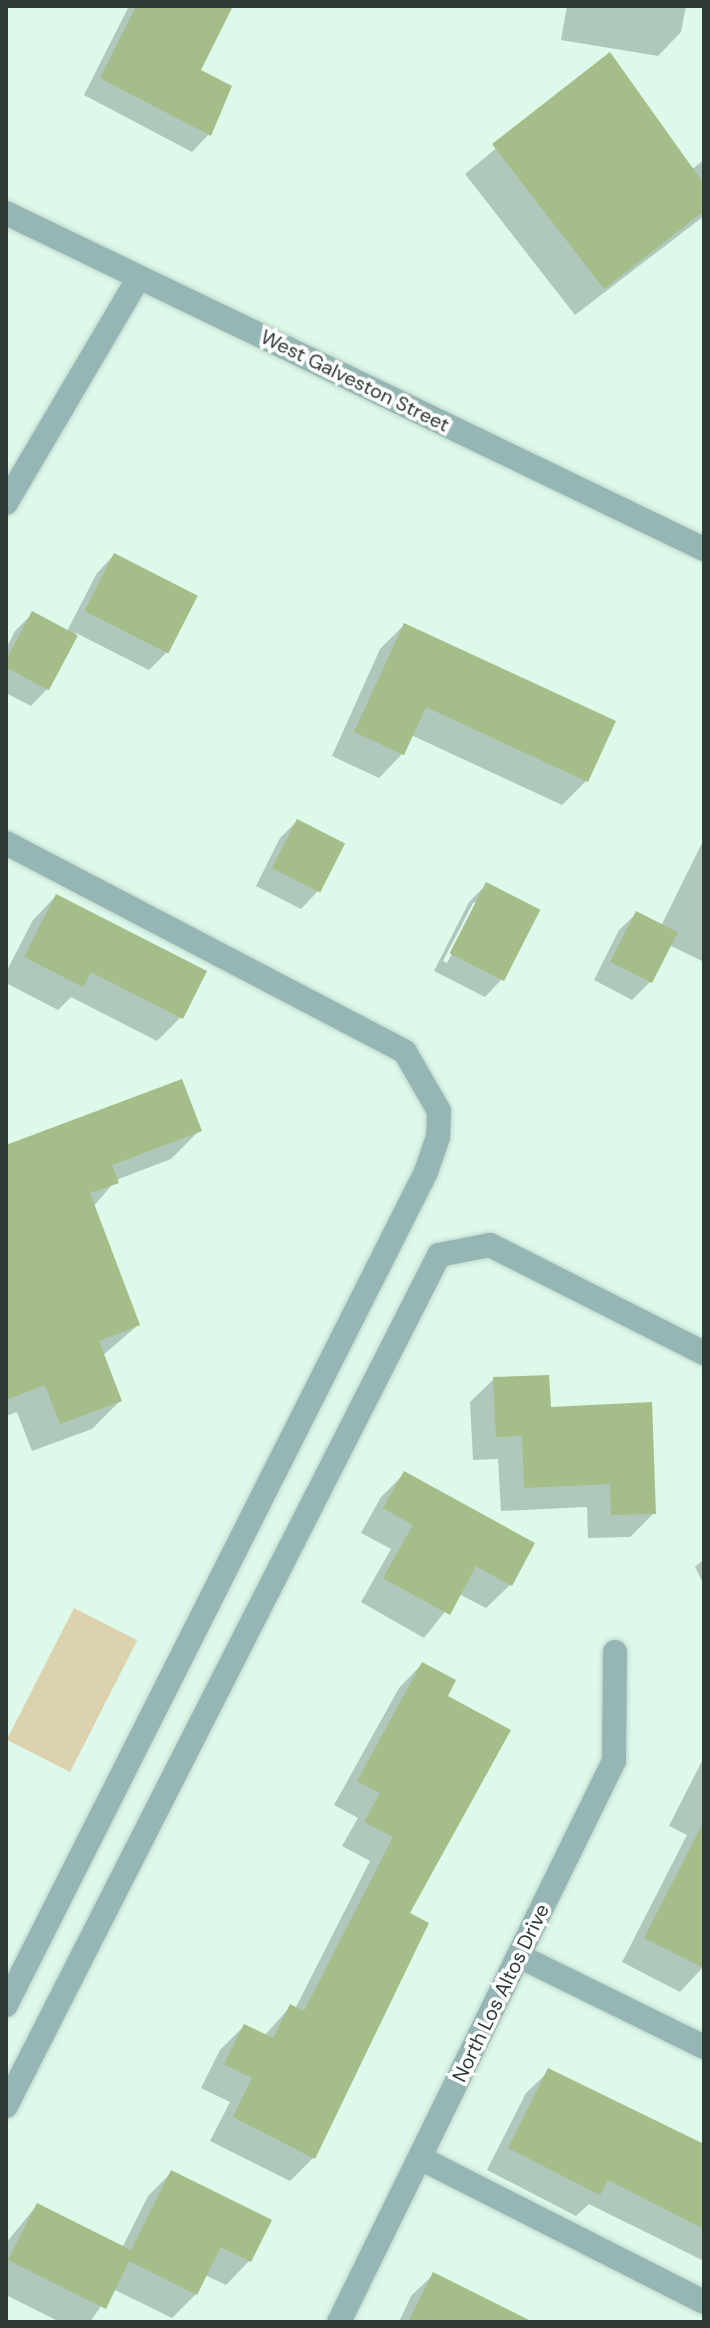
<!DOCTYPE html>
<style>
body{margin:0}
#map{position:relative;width:710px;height:2328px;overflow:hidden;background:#ddf9ea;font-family:"DM Sans",sans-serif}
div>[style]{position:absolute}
.green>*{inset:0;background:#dcd2ad;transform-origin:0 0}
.shadow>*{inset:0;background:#0003}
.building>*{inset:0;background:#a5bd88;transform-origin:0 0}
.roads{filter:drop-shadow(0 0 2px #bed6c9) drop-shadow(0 0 2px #bed6c9)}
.minor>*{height:24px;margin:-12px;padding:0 12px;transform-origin:12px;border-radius:12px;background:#96b5b5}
span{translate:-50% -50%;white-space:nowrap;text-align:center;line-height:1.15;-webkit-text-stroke:7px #fff;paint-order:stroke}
.street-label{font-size:20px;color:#2e3933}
.frame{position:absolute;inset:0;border:8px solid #2e3933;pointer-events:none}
</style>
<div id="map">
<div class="green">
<div style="left:74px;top:1608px;width:71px;height:148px;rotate:27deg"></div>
</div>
<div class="shadow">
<div style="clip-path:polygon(129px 6px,231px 6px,198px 71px,209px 134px,192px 152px,84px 95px)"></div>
<div style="clip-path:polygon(567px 6px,686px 6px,681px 32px,658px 56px,561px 40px)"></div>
<div style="clip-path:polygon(610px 55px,691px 170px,704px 160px,704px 216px,575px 315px,465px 174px)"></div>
<div style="clip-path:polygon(114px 555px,195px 597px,166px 653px,149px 670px,76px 633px,48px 688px,31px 706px,6px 693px,6px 649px,15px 631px,32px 614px,67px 631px,97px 573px)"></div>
<div style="clip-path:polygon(404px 625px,586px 781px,562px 805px,411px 735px,402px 754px,379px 778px,332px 756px,380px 649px)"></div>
<div style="clip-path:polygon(297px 821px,318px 891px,301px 909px,256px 886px,280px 838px)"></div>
<div style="clip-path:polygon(704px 839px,704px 962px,669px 945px,650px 982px,632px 1000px,594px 980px,619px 930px,637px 913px,661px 926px)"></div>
<div style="clip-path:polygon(evenodd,486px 885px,502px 979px,485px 997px,434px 971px,469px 902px,486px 885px,473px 903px,478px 903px,447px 963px,443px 961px,473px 903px)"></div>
<div style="clip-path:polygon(56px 896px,181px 1017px,157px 1041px,71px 997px,58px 1010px,6px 983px,6px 972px,33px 920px)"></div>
<div style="clip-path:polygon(199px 1131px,171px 1159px,116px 1180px,93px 1207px,138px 1325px,102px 1356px,120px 1401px,92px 1429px,32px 1451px,17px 1412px,6px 1416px,6px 1147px)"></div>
<div style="clip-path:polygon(494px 1379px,549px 1409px,654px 1513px,630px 1537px,588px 1538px,587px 1507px,501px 1511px,498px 1459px,473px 1460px,470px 1402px)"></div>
<div style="clip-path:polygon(405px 1473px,510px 1585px,486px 1608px,459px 1594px,424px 1638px,361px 1602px,391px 1549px,361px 1533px,381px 1497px)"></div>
<div style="clip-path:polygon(704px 1559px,704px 1585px,695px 1567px)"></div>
<div style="clip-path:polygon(422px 1664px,445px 1696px,408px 1914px,314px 2157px,290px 2181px,210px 2141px,230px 2102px,201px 2088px,220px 2050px,244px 2026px,264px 2036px,290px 2007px,295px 2009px,370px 1861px,342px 1846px,358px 1818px,334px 1805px,399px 1688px)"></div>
<div style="clip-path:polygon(704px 1757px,704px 1966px,680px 1992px,622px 1962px,687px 1835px,669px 1826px)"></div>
<div style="clip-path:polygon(549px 2071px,704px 2147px,704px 2261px,589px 2204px,576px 2216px,487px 2170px,526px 2093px)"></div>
<div style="clip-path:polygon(172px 2172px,249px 2261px,226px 2285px,205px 2275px,196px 2294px,172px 2318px,113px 2289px,90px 2322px,60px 2322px,6px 2295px,6px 2243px,37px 2205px,122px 2248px,148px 2196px)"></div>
<div style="clip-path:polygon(434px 2274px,529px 2322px,399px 2322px,411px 2296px)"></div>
</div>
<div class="building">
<div style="clip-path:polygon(136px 6px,233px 6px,201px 70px,232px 86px,211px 136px,100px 78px)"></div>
<div style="clip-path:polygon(610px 52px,704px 184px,704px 211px,604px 289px,492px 144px)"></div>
<div style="left:114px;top:553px;width:94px;height:65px;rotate:27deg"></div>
<div style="left:32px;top:611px;width:52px;height:62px;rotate:28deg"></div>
<div style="clip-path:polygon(404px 623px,616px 721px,588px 782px,426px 707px,404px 755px,354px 732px)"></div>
<div style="left:297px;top:819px;width:54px;height:55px;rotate:27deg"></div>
<div style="left:486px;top:882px;width:61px;height:80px;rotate:27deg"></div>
<div style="clip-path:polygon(56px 894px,207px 971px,183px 1019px,91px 972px,83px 987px,24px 957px)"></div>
<div style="left:636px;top:911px;width:47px;height:57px;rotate:27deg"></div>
<div style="clip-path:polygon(182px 1079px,202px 1131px,112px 1165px,119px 1183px,90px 1193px,140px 1325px,99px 1341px,122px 1401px,60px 1424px,45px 1385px,6px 1400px,6px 1145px)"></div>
<div style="clip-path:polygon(549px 1375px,551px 1407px,652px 1402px,656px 1514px,611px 1515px,610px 1484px,524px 1488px,522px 1436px,496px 1437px,493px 1377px)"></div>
<div style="clip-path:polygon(404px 1471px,535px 1543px,512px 1586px,476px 1566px,450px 1615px,383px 1578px,413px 1525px,383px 1508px)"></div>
<div style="clip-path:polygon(422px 1662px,456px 1680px,448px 1696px,511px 1730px,410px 1913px,429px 1923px,315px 2159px,233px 2117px,252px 2078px,224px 2064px,244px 2024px,273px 2038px,290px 2004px,304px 2011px,393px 1837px,364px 1822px,380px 1793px,357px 1781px)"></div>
<div style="clip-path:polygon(704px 1821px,704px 1968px,644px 1938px)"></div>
<div style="clip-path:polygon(548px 2068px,704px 2144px,704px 2229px,608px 2180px,600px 2195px,508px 2148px)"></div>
<div style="clip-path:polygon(171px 2170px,272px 2220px,251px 2262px,221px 2247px,197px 2295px,129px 2261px,106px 2309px,8px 2260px,37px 2203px,131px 2250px)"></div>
<div style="clip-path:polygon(433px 2272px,533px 2322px,408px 2322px)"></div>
</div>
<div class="roads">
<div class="minor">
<div style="left:6px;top:213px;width:775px;rotate:25.71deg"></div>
<div style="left:6px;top:503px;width:262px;rotate:-59.5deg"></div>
<div style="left:6px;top:843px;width:450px;rotate:27.6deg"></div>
<div style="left:405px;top:1052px;width:68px;rotate:60deg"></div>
<div style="left:439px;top:1111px;width:26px;rotate:92deg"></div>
<div style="left:438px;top:1137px;width:37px;rotate:109deg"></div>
<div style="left:426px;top:1172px;width:933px;rotate:116.76deg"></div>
<div style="left:519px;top:1956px;width:206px;rotate:26.2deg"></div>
<div style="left:6px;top:2106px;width:955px;rotate:-63.03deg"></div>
<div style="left:439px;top:1255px;width:52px;rotate:-11.1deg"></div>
<div style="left:490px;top:1245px;width:240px;rotate:26.8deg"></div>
<div style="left:420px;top:2158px;width:318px;rotate:26.9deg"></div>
<div style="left:339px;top:2322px;width:625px;rotate:-63.89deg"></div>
<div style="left:614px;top:1761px;width:109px;rotate:-89.5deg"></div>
</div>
</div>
<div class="street-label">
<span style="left:355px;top:381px;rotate:26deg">West Galveston Street</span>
<span style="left:501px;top:1993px;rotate:-64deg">North Los Altos Drive</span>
</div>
<div class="frame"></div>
</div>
